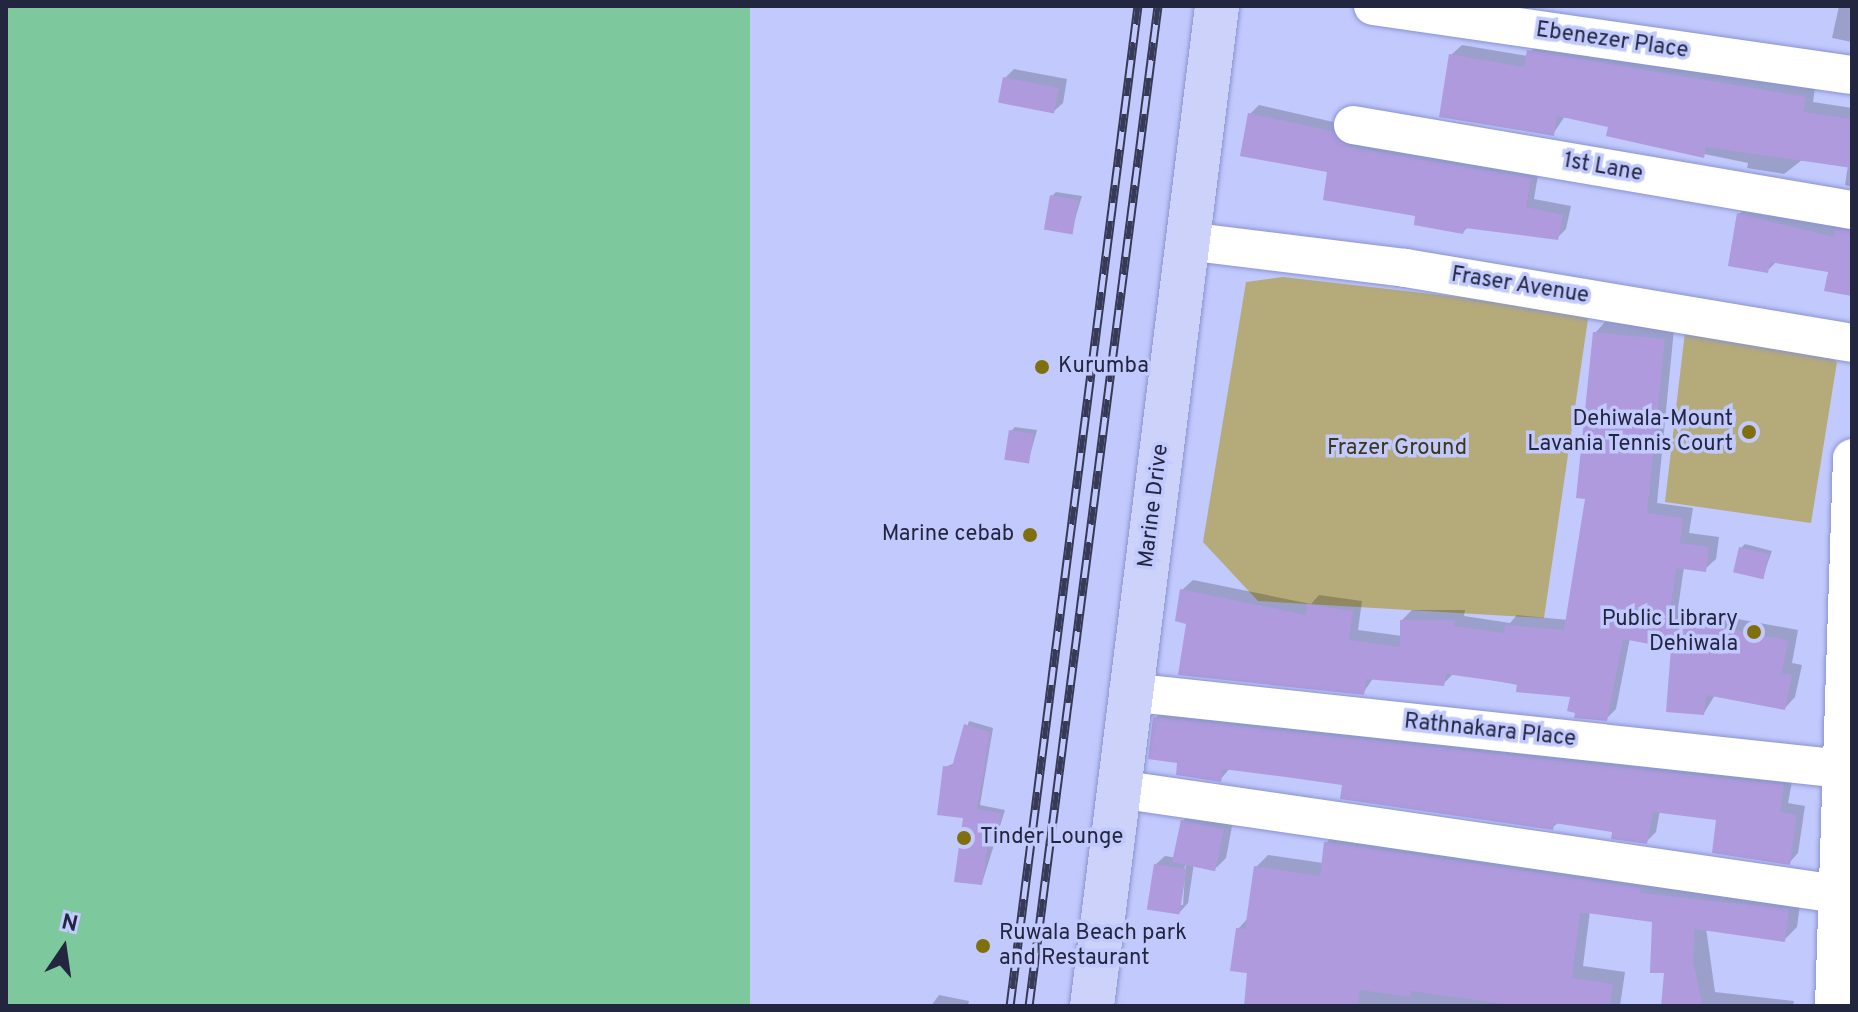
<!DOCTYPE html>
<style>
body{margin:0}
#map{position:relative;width:1858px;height:1012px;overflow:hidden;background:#c1c9fd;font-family:Overpass,sans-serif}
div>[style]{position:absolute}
.green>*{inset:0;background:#b4aa7a}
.water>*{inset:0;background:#7dc89d;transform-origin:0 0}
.shadow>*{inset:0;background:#0003}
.building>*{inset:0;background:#ae9add;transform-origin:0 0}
.roads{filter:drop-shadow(0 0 2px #8a93d0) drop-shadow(0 0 2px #8a93d0)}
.minor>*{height:38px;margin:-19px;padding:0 19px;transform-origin:19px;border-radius:19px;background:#fff}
.major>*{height:44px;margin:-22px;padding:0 22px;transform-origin:22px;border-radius:22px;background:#ccd2fa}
.rail>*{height:9px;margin-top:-4.5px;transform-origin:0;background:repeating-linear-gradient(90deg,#c1c9fd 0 18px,#363a56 0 36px);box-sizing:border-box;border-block:2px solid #363a56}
.dots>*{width:22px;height:22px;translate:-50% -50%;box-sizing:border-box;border:4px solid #c1c9fd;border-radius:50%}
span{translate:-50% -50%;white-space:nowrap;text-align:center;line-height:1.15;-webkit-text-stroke:7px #c1c9fd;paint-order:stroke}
.street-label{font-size:22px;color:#23263f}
.poi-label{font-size:22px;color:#23263f}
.left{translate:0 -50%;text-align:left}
.right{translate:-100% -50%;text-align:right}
.park-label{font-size:22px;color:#3e3716}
.frame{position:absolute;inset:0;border:8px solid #23263f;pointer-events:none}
.north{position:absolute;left:24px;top:908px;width:80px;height:80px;-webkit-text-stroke:6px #c1c9fd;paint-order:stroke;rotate:13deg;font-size:22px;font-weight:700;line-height:32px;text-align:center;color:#23263f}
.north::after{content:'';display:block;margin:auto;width:28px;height:36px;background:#23263f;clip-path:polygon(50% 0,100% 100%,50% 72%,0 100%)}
</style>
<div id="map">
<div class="green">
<div style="clip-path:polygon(1283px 277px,1589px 312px,1544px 618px,1258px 601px,1203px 542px,1246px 282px)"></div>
<div style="clip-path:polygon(1685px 332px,1815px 348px,1837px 362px,1811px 523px,1665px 502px)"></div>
</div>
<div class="water">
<div style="left:6px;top:6px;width:744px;height:1000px"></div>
</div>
<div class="shadow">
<div style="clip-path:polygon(1839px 6px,1852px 6px,1852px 42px,1832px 38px)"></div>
<div style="clip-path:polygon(1539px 41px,1815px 87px,1813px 102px,1852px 108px,1852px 187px,1845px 185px,1848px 165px,1802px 160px,1784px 174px,1747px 168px,1748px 163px,1608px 134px,1610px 126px,1565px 116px,1553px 134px,1451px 55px,1462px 45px,1528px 56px)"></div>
<div style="clip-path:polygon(1014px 69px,1067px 79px,1063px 103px,1053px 112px,1005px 78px)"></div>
<div style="clip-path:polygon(1259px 105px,1539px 169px,1534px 199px,1571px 206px,1566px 229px,1557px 238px,1469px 226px,1463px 232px,1418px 215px,1330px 171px,1250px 114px)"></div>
<div style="clip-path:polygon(1056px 192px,1082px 196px,1071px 232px,1052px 196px)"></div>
<div style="clip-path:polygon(1750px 203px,1852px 220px,1852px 294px,1830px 271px,1777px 261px,1767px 271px,1739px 214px)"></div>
<div style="clip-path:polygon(1605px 322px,1674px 329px,1657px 503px,1693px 508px,1689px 533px,1719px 537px,1716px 559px,1705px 569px,1684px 567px,1678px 608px,1798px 630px,1792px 663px,1802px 665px,1795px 697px,1785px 708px,1715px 695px,1704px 713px,1673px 646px,1630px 638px,1616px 709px,1606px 719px,1572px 695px,1454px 673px,1443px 684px,1374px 677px,1363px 693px,1188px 622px,1182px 590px,1193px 580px,1311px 604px,1319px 595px,1362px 601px,1358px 630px,1402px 636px,1402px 620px,1412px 610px,1465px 610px,1464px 616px,1510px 623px,1517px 615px,1568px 620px,1587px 497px,1595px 333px)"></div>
<div style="clip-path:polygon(1015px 427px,1037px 430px,1028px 462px,1011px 431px)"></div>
<div style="clip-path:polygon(1745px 544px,1772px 551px,1763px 576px,1741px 548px)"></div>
<div style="clip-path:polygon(1165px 708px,1793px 776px,1788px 803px,1805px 806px,1798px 853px,1789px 863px,1718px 818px,1660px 810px,1656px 832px,1646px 842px,1615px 830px,1559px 822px,1552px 828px,1344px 783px,1230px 768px,1220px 780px,1179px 761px,1155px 718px)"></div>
<div style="clip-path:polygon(969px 721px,993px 728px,980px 805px,1005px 810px,982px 883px,965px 816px,945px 767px,955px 763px)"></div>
<div style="clip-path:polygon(evenodd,1192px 812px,1233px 821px,1226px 858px,1217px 867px,1194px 863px,1188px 903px,1179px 913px,1155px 865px,1165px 856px,1177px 858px,1183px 821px,1192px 812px,1186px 859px,1183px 905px,1179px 905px,1186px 859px)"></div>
<div style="clip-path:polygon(1339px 830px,1801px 897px,1797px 927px,1784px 940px,1706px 928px,1715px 992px,1794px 1001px,1793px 1006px,1663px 1006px,1667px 971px,1654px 920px,1590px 911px,1583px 966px,1625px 972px,1620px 1006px,1246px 1006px,1249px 972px,1238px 929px,1249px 917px,1256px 867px,1268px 855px,1323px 863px,1326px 843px)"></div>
<div style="clip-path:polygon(939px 995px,969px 1001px,968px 1006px,931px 1006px)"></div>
</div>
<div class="building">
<div style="clip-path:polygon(1527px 50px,1806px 97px,1803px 112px,1852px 119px,1852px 168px,1706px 147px,1704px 158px,1606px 136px,1608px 127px,1557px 116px,1554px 136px,1439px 117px,1449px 54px,1524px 67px)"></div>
<div style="left:1003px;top:77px;width:57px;height:26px;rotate:11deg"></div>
<div style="clip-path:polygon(1248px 113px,1332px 131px,1349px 147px,1531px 178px,1526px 207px,1563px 215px,1558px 240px,1465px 228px,1463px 234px,1414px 225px,1415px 216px,1323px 200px,1327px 172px,1240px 156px)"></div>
<div style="left:1050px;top:195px;width:29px;height:35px;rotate:10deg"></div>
<div style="clip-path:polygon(1737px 213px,1834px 237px,1835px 229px,1852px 231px,1852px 296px,1824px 291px,1828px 272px,1770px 262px,1768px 273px,1728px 266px)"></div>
<div style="clip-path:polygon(1593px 332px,1665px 339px,1647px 513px,1683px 518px,1680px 543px,1709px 547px,1706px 572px,1676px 568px,1669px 618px,1788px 640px,1782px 673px,1792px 675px,1785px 710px,1706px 695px,1704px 715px,1666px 712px,1671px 648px,1623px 639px,1607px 721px,1574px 718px,1575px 713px,1567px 711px,1570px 697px,1516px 692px,1517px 684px,1446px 674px,1444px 686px,1366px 679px,1364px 695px,1178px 675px,1186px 624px,1175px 621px,1180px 589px,1306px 615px,1307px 604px,1353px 611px,1349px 640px,1400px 647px,1400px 620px,1455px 620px,1454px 626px,1504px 633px,1505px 625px,1564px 630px,1585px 499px,1576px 498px)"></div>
<div style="left:1009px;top:430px;width:25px;height:30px;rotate:9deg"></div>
<div style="left:1739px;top:547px;width:31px;height:26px;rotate:13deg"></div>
<div style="clip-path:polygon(1153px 717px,1784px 785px,1780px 812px,1797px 815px,1790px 865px,1712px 853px,1716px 820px,1653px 812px,1647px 844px,1611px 839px,1612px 832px,1554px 823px,1553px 830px,1340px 799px,1342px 785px,1286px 777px,1223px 769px,1221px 782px,1176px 775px,1177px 763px,1148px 759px)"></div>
<div style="clip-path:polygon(964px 724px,990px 732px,977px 809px,1002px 813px,995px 846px,988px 844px,982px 885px,954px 882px,963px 818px,937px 815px,943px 766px,952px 767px)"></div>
<div style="left:1181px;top:820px;width:44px;height:43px;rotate:12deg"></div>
<div style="clip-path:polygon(1324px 842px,1641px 888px,1640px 893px,1789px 909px,1785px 942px,1695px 929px,1693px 962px,1703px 1006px,1661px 1006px,1664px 973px,1650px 973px,1652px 922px,1587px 913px,1580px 913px,1572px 978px,1613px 984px,1610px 1006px,1519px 1006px,1411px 991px,1410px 997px,1360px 990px,1358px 1006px,1244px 1006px,1247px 973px,1230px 971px,1236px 928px,1245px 929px,1254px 866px,1320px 876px)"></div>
<div style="left:1154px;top:864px;width:33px;height:46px;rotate:9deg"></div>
</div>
<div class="roads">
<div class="minor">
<div style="left:1373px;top:6px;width:484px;rotate:8.2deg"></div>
<div style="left:1353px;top:125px;width:506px;rotate:9.67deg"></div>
<div style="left:1186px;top:241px;width:221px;rotate:7deg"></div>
<div style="left:1405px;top:268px;width:453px;rotate:9.5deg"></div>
<div style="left:1128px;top:692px;width:728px;rotate:6.15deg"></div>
<div style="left:1118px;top:789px;width:727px;rotate:8.31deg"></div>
<div style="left:1834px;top:1006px;width:548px;rotate:-88.12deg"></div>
</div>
<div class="major">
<div style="left:1092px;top:1006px;width:1008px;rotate:-82.87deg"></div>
</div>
</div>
<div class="rail">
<div style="left:1010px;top:1006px;width:1008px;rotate:-82.71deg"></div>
<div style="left:1029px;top:1006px;width:1008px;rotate:-82.65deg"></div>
</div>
<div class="dots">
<div style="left:1042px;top:367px;background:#806f0d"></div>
<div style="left:1749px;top:432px;background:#806f0d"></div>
<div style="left:1030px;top:535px;background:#806f0d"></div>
<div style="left:1754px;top:632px;background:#806f0d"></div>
<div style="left:964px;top:838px;background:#806f0d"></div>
<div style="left:983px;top:946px;background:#806f0d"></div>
</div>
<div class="street-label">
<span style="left:1612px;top:41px;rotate:8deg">Ebenezer Place</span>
<span style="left:1603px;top:168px;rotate:10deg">1st Lane</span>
<span style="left:1520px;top:286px;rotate:9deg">Fraser Avenue</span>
<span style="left:1154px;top:506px;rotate:-83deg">Marine Drive</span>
<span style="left:1490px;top:731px;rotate:6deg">Rathnakara Place</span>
</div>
<div class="poi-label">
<span class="left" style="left:1058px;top:367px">Kurumba</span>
<span class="right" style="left:1733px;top:432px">Dehiwala-Mount<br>Lavania Tennis Court</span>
<span class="right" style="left:1014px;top:535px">Marine cebab</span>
<span class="right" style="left:1738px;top:632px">Public Library<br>Dehiwala</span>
<span class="left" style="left:980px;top:838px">Tinder Lounge</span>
<span class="left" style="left:999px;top:946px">Ruwala Beach park<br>and Restaurant</span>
</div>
<div class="park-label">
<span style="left:1397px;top:449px">Frazer Ground</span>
</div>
<div class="frame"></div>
<div class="north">N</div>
</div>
